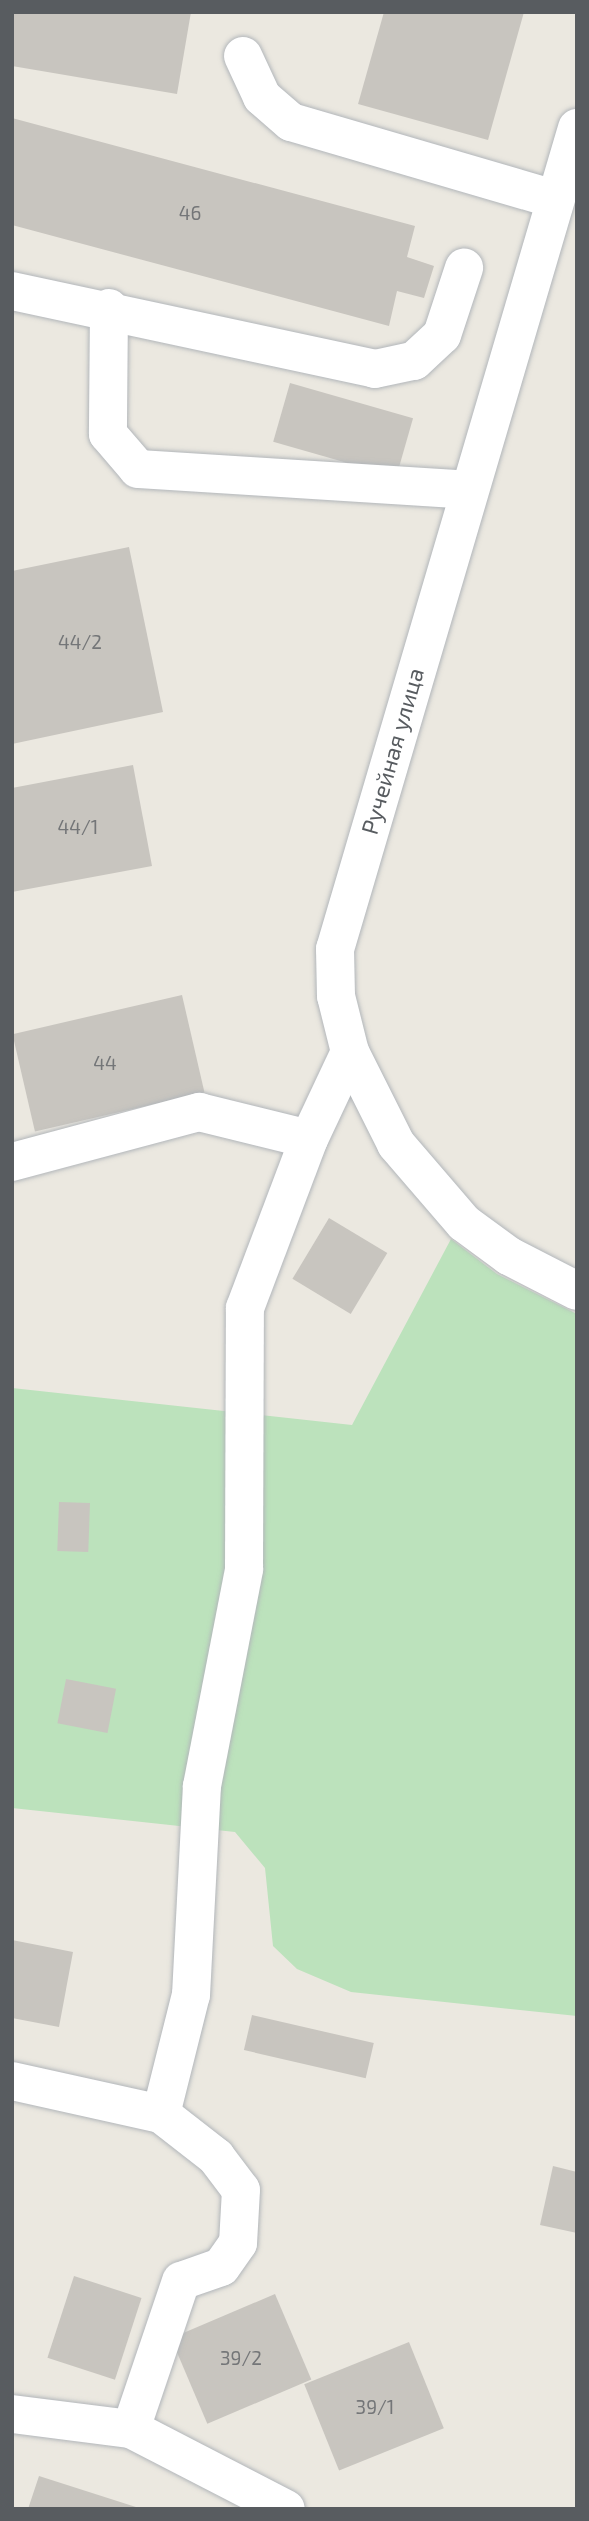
<!DOCTYPE html>
<meta charset="utf-8">
<style>
body{margin:0}
#map{position:relative;width:589px;height:2521px;overflow:hidden;background:#ebe8e0;font-family:"Exo 2",sans-serif}
div>[style]{position:absolute}
.green>*{inset:0;background:#bce2bc}
.building>*{inset:0;background:#c8c5bf;transform-origin:0 0}
.roads{filter:drop-shadow(0 0 2px #b2b6ba) drop-shadow(0 0 2px #b2b6ba)}
.minor>*{height:38px;margin:-19px;padding:0 19px;transform-origin:19px;border-radius:19px;background:#fff}
span{translate:-50% -50%;white-space:nowrap;text-align:center;line-height:1.15;-webkit-text-stroke:7px #fff;paint-order:stroke}
.number-label{font-size:19px;color:#747678}
.number-label span{-webkit-text-stroke-width:0}
.street-label{font-size:23px;color:#585c60}
.frame{position:absolute;inset:0;border:14px solid #585c60;pointer-events:none}
</style>
<div id="map">
<div class="green">
<div style="clip-path:polygon(451px 1239px,497px 1274px,577px 1314px,577px 2016px,351px 1992px,297px 1969px,273px 1946px,265px 1868px,235px 1832px,12px 1808px,12px 1388px,352px 1425px)"></div>
</div>
<div class="building">
<div style="clip-path:polygon(12px 12px,191px 12px,177px 94px,12px 66px)"></div>
<div style="clip-path:polygon(384px 12px,524px 12px,488px 140px,358px 104px)"></div>
<div style="clip-path:polygon(12px 118px,415px 226px,407px 257px,434px 266px,424px 298px,397px 291px,389px 326px,12px 225px)"></div>
<div style="left:290px;top:383px;width:128px;height:61px;rotate:16deg"></div>
<div style="clip-path:polygon(129px 547px,163px 712px,12px 744px,12px 571px)"></div>
<div style="clip-path:polygon(133px 765px,152px 866px,12px 892px,12px 788px)"></div>
<div style="left:182px;top:995px;width:100px;height:174px;rotate:77deg"></div>
<div style="left:329px;top:1218px;width:68px;height:71px;rotate:31deg"></div>
<div style="left:59px;top:1502px;width:31px;height:49px;rotate:2deg"></div>
<div style="left:66px;top:1679px;width:51px;height:45px;rotate:11deg"></div>
<div style="clip-path:polygon(12px 1940px,73px 1952px,59px 2027px,12px 2018px)"></div>
<div style="left:252px;top:2015px;width:125px;height:36px;rotate:13deg"></div>
<div style="clip-path:polygon(553px 2166px,577px 2172px,577px 2233px,540px 2225px)"></div>
<div style="left:74px;top:2276px;width:71px;height:86px;rotate:18deg"></div>
<div style="left:275px;top:2294px;width:93px;height:113px;rotate:67deg"></div>
<div style="left:409px;top:2342px;width:93px;height:113px;rotate:68deg"></div>
<div style="clip-path:polygon(39px 2476px,139px 2508px,139px 2509px,28px 2509px)"></div>
</div>
<div class="roads">
<div class="minor">
<div style="left:243px;top:56px;width:45px;rotate:65.1deg"></div>
<div style="left:262px;top:97px;width:38px;rotate:41deg"></div>
<div style="left:291px;top:122px;width:275px;rotate:16.3deg"></div>
<div style="left:577px;top:128px;width:856px;rotate:106.42deg"></div>
<div style="left:335px;top:949px;width:47px;rotate:88.8deg"></div>
<div style="left:336px;top:996px;width:58px;rotate:76deg"></div>
<div style="left:350px;top:1052px;width:103px;rotate:63.4deg"></div>
<div style="left:396px;top:1144px;width:104px;rotate:49.3deg"></div>
<div style="left:464px;top:1223px;width:56px;rotate:36.3deg"></div>
<div style="left:509px;top:1256px;width:76px;rotate:27.2deg"></div>
<div style="left:12px;top:291px;width:371px;rotate:12.1deg"></div>
<div style="left:375px;top:369px;width:40px;rotate:-12deg"></div>
<div style="left:414px;top:361px;width:38px;rotate:-43deg"></div>
<div style="left:442px;top:335px;width:71px;rotate:-71.8deg"></div>
<div style="left:109px;top:308px;width:126px;rotate:90.5deg"></div>
<div style="left:108px;top:434px;width:46px;rotate:49.4deg"></div>
<div style="left:138px;top:469px;width:331px;rotate:3.6deg"></div>
<div style="left:12px;top:1162px;width:194px;rotate:-15deg"></div>
<div style="left:199px;top:1112px;width:113px;rotate:13.8deg"></div>
<div style="left:12px;top:2081px;width:153px;rotate:12.5deg"></div>
<div style="left:161px;top:2114px;width:70px;rotate:38deg"></div>
<div style="left:216px;top:2157px;width:41px;rotate:52.9deg"></div>
<div style="left:241px;top:2190px;width:53px;rotate:93.2deg"></div>
<div style="left:238px;top:2243px;width:29px;rotate:125deg"></div>
<div style="left:221px;top:2267px;width:42px;rotate:160.7deg"></div>
<div style="left:181px;top:2281px;width:156px;rotate:108.7deg"></div>
<div style="left:161px;top:2114px;width:123px;rotate:-75.9deg"></div>
<div style="left:191px;top:1995px;width:209px;rotate:-87deg"></div>
<div style="left:202px;top:1786px;width:221px;rotate:-79deg"></div>
<div style="left:244px;top:1569px;width:261px;rotate:-89.8deg"></div>
<div style="left:245px;top:1308px;width:181px;rotate:-69.3deg"></div>
<div style="left:309px;top:1139px;width:96px;rotate:-64.8deg"></div>
<div style="left:12px;top:2414px;width:120px;rotate:7.2deg"></div>
<div style="left:131px;top:2429px;width:174px;rotate:27.3deg"></div>
</div>
</div>
<div class="number-label">
<span style="left:190px;top:213px">46</span>
<span style="left:80px;top:642px">44/2</span>
<span style="left:78px;top:827px">44/1</span>
<span style="left:105px;top:1063px">44</span>
<span style="left:241px;top:2358px">39/2</span>
<span style="left:375px;top:2407px">39/1</span>
</div>
<div class="street-label">
<span style="left:392px;top:751px;rotate:-74deg">Ручейная улица</span>
</div>
<div class="frame"></div>
</div>
